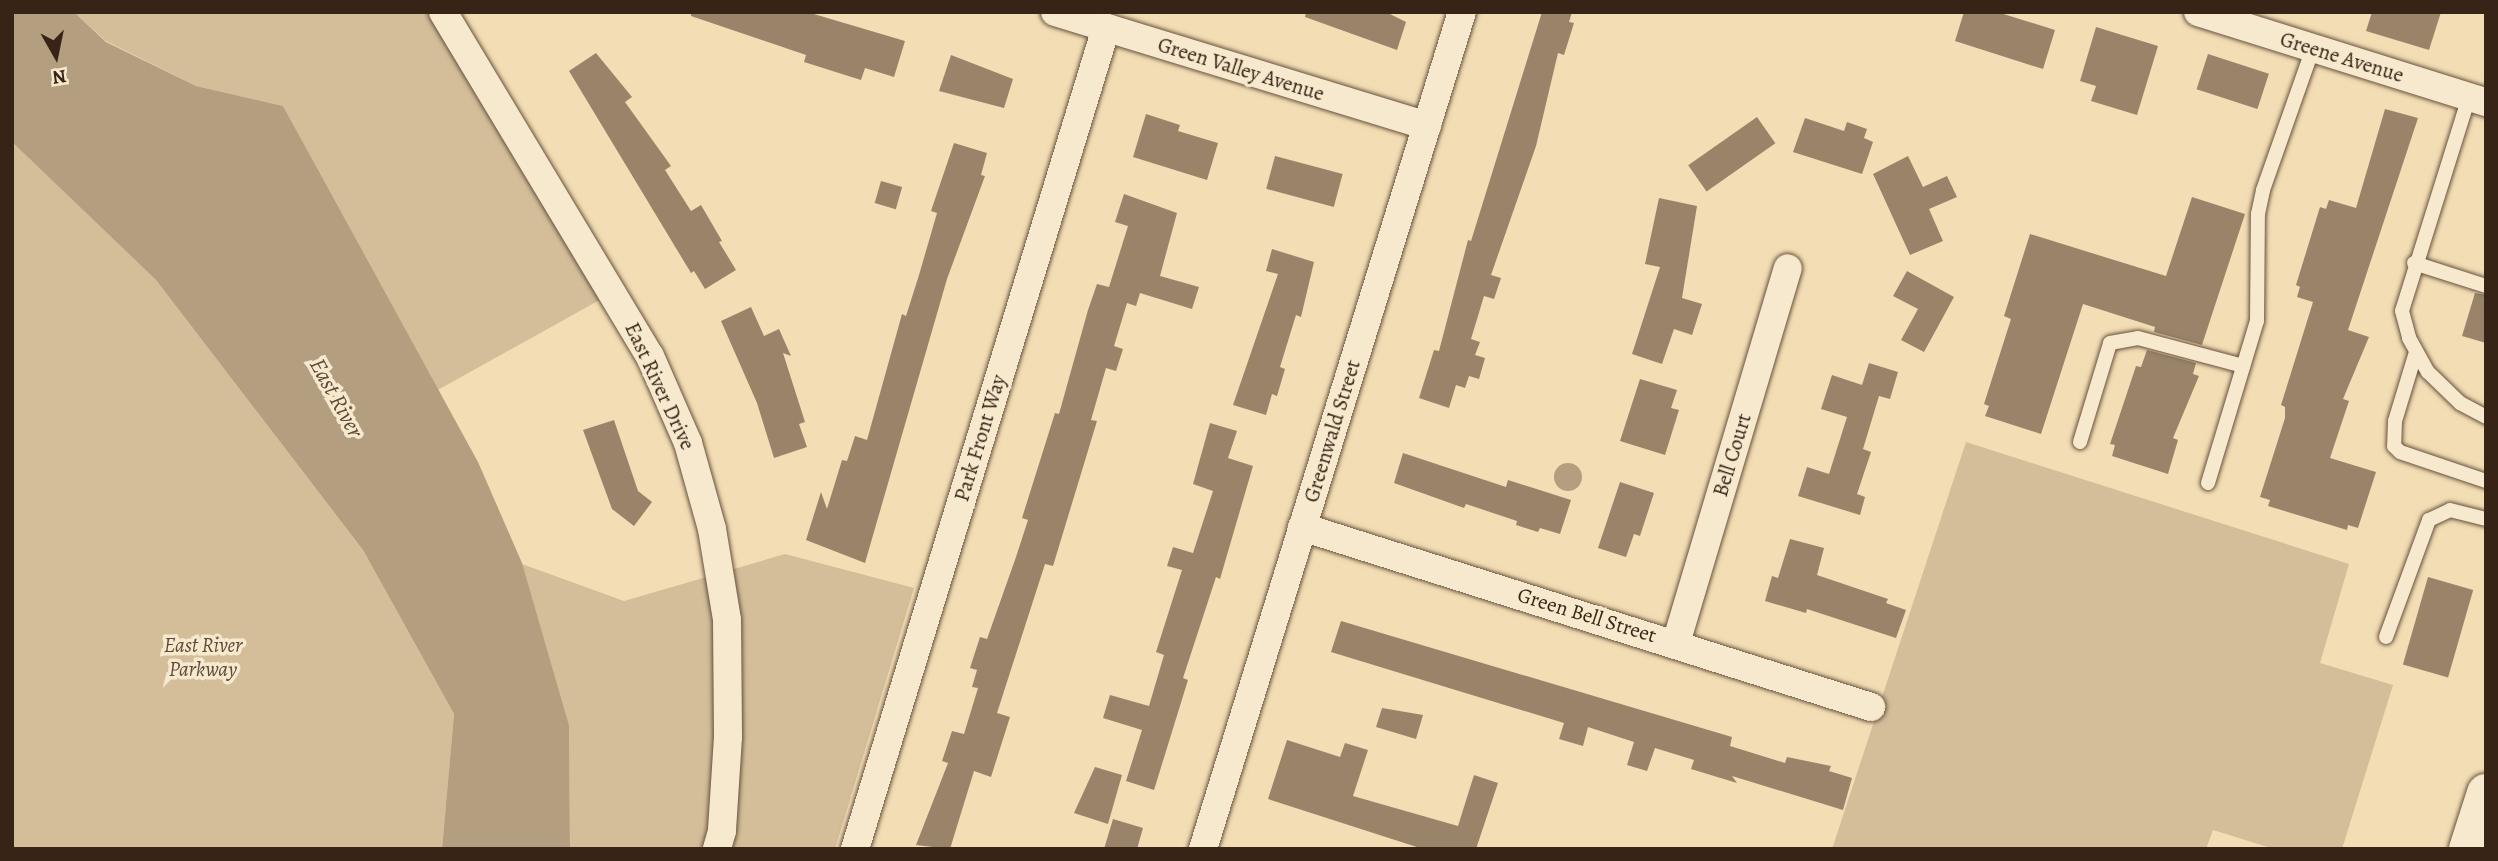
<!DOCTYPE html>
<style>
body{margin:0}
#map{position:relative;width:2498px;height:861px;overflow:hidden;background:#f3ddb4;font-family:Alegreya,serif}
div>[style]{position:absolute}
.green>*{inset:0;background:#d3be99}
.water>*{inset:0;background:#b39e7f}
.round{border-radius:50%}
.building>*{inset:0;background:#998469;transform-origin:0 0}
.roads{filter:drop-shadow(0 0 2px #66523e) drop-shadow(0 0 2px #66523e)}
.lane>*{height:14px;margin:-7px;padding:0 7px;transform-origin:7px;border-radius:7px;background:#f7e9ce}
.street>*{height:28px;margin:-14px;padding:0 14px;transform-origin:14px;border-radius:14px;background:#f7e9ce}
.secondary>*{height:38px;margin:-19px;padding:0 19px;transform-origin:19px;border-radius:19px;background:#f7e9ce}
span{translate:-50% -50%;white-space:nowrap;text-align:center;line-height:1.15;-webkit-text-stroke:7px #f7e9ce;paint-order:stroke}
.street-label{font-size:21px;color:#372417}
.park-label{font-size:21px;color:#5e4a38;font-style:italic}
.water-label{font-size:23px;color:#5c4936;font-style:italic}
.frame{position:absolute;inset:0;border:14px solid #372417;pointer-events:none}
.north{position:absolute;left:21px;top:21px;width:70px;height:70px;-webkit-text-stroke:5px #f7e9ce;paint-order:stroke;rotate:171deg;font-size:19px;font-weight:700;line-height:28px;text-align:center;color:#372417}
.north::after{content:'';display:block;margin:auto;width:24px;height:32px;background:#372417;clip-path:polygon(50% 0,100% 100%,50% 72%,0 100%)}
</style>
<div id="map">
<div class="green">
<div style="clip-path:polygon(74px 12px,443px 12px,614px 292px,436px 391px,283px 106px,196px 86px,106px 41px)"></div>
<div style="clip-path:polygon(12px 142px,156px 280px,363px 550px,454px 714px,442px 849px,12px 849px)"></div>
<div style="clip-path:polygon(1966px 442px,2349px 564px,2320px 663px,2393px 685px,2342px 849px,2274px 849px,2213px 830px,2206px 849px,1832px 849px)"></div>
<div style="clip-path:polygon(785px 554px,914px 588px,835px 849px,570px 849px,569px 725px,522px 564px,624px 601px)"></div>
</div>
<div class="water">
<div style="clip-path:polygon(12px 12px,74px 12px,106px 42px,196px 86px,283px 106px,478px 462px,522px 563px,569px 725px,570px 849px,442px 849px,454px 714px,363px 550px,156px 280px,12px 142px)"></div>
<div class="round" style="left:1554px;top:463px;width:28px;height:28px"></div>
</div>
<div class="building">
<div style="clip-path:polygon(691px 12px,807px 12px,905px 41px,894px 77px,865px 68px,861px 80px,804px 62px,806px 55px,691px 16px)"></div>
<div style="clip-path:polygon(1306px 12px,1386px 12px,1406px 22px,1397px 50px,1305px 17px)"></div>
<div style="clip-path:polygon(1542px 12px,1572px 12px,1569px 22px,1574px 23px,1564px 55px,1558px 53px,1536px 146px,1491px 275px,1501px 278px,1494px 299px,1484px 296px,1471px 339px,1480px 342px,1475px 355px,1485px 358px,1479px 379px,1469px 376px,1465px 388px,1456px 385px,1449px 408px,1419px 398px,1434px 350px,1439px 351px,1468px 240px,1471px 241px)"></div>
<div style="clip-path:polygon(1964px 12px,1997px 12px,2055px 30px,2043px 69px,1955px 41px)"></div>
<div style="clip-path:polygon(2372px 12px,2441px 12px,2429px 50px,2366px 31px)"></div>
<div style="clip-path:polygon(2096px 27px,2158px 46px,2137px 115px,2091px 101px,2096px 86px,2080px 81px)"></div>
<div style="clip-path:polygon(596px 53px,632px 97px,625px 102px,671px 166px,665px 170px,691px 211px,701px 205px,722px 241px,719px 242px,736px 270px,705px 289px,694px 271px,691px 273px,569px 71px)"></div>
<div style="left:2208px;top:54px;width:64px;height:37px;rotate:18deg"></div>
<div style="clip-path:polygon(951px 55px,1013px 79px,1004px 108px,939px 91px)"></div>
<div style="clip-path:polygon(2385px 109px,2418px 118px,2348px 330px,2369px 337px,2343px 399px,2349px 401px,2330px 458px,2376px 472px,2358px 528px,2348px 525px,2347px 530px,2268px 506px,2270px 500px,2260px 497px,2285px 418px,2285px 407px,2281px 405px,2313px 302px,2297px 297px,2300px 287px,2296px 285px,2320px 207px,2326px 209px,2329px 200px,2356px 208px)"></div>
<div style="clip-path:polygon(1146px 114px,1180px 125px,1178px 131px,1218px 143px,1207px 180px,1133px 157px)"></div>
<div style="left:1757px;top:117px;width:32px;height:84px;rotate:55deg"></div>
<div style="clip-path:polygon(1805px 118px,1844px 131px,1847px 122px,1867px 129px,1864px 138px,1873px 142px,1862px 174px,1793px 152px)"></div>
<div style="clip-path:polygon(954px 143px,987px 153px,981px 175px,985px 176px,947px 279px,865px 563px,806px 540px,821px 492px,827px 509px,842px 460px,847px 461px,855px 436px,867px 440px,902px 314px,906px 316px,919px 275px,937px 213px,931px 211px)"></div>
<div style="left:1275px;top:156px;width:70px;height:34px;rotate:15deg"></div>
<div style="clip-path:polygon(1908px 156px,1923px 187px,1947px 176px,1957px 197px,1929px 209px,1943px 241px,1910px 255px,1873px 174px)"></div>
<div style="left:881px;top:181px;width:22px;height:23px;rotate:16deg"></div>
<div style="clip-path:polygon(1124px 194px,1177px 213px,1160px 276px,1199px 287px,1192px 309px,1140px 293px,1136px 306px,1127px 303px,1114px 346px,1123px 349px,1116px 371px,1106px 368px,1091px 420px,1097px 421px,1053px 566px,1045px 564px,997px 713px,1010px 717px,991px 777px,974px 771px,950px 849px,916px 845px,948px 763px,942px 761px,952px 731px,964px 734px,978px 688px,972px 687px,977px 670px,970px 668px,980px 637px,987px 639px,1016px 557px,1028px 520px,1022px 518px,1055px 413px,1059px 414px,1088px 310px,1097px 284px,1109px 287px,1128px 226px,1115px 222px)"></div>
<div style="clip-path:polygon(2192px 197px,2245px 214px,2202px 345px,2154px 332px,2155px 327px,2083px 304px,2041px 434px,1985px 416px,1989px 406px,1984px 404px,2011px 319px,2004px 316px,2030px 234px,2166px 276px)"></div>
<div style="clip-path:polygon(1659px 198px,1697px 206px,1682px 298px,1702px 304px,1692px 335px,1674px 329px,1662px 364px,1632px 354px,1660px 267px,1645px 264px)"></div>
<div style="clip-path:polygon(1272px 249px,1314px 262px,1301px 317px,1296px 315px,1280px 367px,1285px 369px,1277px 396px,1272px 394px,1266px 415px,1233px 405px,1278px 274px,1266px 271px)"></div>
<div style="clip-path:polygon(1907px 271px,1954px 297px,1924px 352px,1901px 340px,1918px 309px,1893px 296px)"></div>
<div style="clip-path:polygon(2475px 293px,2486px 295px,2486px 343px,2462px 336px)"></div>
<div style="clip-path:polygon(751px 307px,764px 336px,779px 329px,791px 356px,783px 353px,805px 422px,799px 424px,807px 447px,774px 458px,757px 403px,721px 321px)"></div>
<div style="clip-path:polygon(2147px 350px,2196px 363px,2193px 374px,2199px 376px,2173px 438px,2178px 440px,2168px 474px,2112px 456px,2115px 445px,2110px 444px,2136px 366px,2141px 367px)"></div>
<div style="clip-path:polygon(1869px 363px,1898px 372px,1890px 399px,1879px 396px,1863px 449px,1871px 452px,1857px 494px,1865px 497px,1860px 515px,1798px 496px,1807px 467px,1829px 474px,1847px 417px,1821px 409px,1832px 375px,1862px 385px)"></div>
<div style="clip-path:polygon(1640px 379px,1677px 390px,1671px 408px,1679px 410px,1665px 455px,1620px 441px)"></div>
<div style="clip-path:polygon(614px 420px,638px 491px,652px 502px,634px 526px,612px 509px,583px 430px)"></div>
<div style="clip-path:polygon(1210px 423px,1237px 431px,1228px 458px,1253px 466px,1220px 579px,1216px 577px,1183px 678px,1188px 680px,1154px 790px,1126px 781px,1142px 730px,1103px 718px,1110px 695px,1149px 706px,1164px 655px,1156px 652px,1182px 570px,1167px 566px,1173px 547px,1193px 553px,1213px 491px,1193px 484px)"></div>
<div style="clip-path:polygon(1403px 453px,1506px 487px,1508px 480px,1571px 500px,1560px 534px,1540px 528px,1538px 532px,1516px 525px,1517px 521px,1466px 504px,1464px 508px,1394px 483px)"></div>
<div style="clip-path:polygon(1620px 482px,1654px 493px,1640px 536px,1634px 534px,1626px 557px,1598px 548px)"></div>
<div style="clip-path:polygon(1790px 539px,1824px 548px,1817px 575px,1888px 599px,1886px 603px,1906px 610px,1896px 638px,1807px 609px,1806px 613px,1765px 601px,1772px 576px,1778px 578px)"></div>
<div style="left:2428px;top:577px;width:47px;height:91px;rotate:16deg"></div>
<div style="clip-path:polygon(1341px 621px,1732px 737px,1730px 746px,1785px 763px,1787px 757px,1831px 766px,1829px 771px,1852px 778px,1843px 810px,1732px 776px,1737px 783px,1691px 769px,1694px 760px,1655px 748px,1647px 771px,1627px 765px,1634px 742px,1588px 727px,1583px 746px,1559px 739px,1564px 723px,1331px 652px)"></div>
<div style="clip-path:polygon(1382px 708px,1423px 715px,1416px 739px,1376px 727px)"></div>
<div style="clip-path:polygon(1287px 740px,1340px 757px,1345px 743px,1368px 750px,1353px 796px,1458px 826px,1474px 775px,1498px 783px,1476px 849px,1423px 849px,1268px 799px)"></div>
<div style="clip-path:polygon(1095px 767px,1122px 775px,1108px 824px,1074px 813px)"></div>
<div style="clip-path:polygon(1113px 819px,1143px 828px,1137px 849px,1104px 849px)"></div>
</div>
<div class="roads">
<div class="lane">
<div style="left:2469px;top:97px;width:224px;rotate:107.4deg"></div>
<div style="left:2402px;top:311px;width:28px;rotate:75deg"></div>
<div style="left:2409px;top:338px;width:39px;rotate:61deg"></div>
<div style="left:2428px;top:372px;width:45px;rotate:44.1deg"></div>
<div style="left:2460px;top:403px;width:30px;rotate:28deg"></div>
<div style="left:2414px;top:263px;width:76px;rotate:17.7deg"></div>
<div style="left:2416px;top:352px;width:72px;rotate:106.9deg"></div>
<div style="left:2395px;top:421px;width:25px;rotate:92deg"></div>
<div style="left:2394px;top:446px;width:8px;rotate:45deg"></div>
<div style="left:2400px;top:452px;width:91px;rotate:18.6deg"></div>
<div style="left:2080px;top:442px;width:103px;rotate:-73.1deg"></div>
<div style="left:2110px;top:343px;width:28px;rotate:-10deg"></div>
<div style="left:2138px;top:338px;width:109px;rotate:14.9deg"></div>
<div style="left:2208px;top:483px;width:169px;rotate:-73.2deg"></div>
<div style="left:2257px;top:321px;width:107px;rotate:-89.5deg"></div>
<div style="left:2258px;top:214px;width:25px;rotate:-78deg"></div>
<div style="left:2263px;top:190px;width:151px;rotate:-70.6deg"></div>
<div style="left:2386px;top:637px;width:125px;rotate:-69.8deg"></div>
<div style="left:2429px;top:520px;width:23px;rotate:-25deg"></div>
<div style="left:2450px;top:510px;width:37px;rotate:14deg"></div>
</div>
<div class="street">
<div style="left:443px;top:12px;width:401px;rotate:59deg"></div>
<div style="left:650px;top:356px;width:95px;rotate:66.4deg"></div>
<div style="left:688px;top:443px;width:89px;rotate:74.4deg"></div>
<div style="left:712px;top:529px;width:92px;rotate:80.6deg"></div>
<div style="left:727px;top:620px;width:117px;rotate:89.5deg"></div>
<div style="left:728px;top:737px;width:94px;rotate:93.7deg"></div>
<div style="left:722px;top:831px;width:19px;rotate:106deg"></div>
<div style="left:1055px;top:12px;width:389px;rotate:17deg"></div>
<div style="left:2198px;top:12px;width:302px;rotate:17.4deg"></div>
<div style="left:1302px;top:527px;width:597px;rotate:17.55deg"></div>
<div style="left:1676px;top:643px;width:391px;rotate:-73.4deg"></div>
<div style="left:855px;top:849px;width:859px;rotate:-73deg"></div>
<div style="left:1203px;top:849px;width:876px;rotate:-72.81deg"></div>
</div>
<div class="secondary">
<div style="left:2468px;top:849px;width:59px;rotate:-72.2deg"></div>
</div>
</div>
<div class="street-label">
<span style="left:2342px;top:57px;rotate:17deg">Greene Avenue</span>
<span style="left:1241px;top:69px;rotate:17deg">Green Valley Avenue</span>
<span style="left:660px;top:386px;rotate:65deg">East River Drive</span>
<span style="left:1332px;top:431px;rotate:-73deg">Greenwald Street</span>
<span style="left:980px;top:438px;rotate:-73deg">Park Front Way</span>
<span style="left:1732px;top:455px;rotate:-73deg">Bell Court</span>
<span style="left:1587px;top:615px;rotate:17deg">Green Bell Street</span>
</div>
<div class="park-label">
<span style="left:203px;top:657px">East River<br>Parkway</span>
</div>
<div class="water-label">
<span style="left:336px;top:398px;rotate:61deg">East River</span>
</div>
<div class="frame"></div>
<div class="north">N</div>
</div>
